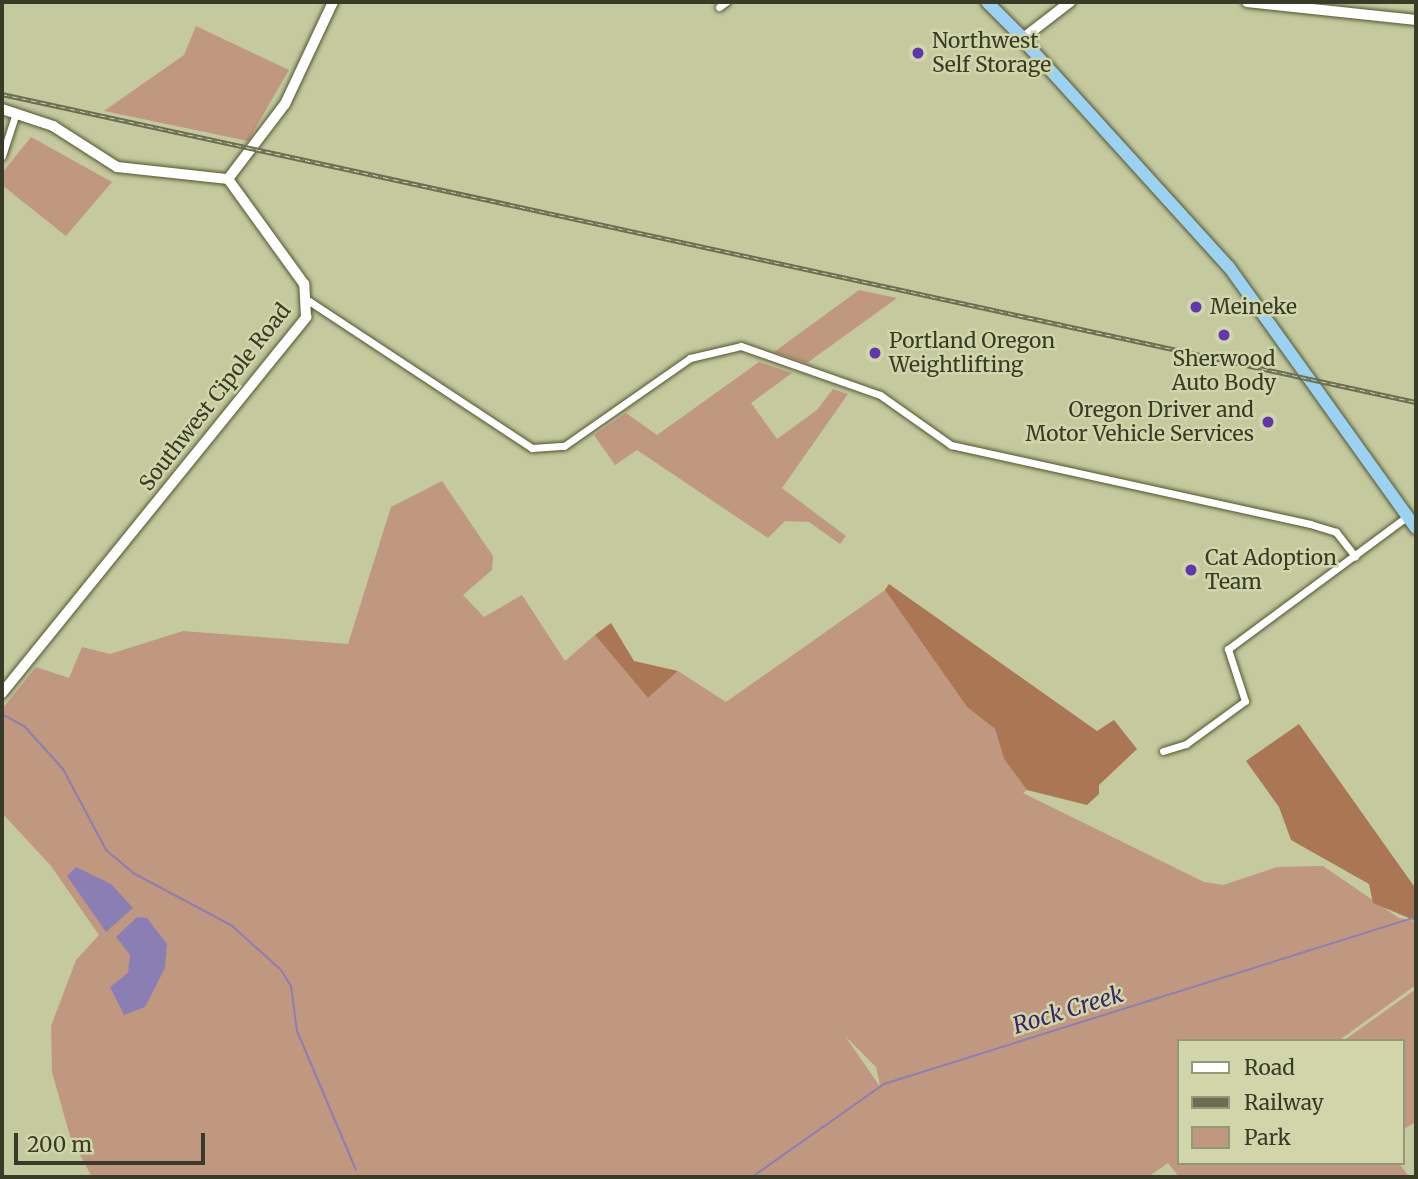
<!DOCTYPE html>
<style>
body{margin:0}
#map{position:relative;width:1418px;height:1179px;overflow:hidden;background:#c4c99e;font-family:Merriweather,serif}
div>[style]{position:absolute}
.green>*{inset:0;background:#c09880}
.forest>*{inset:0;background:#aa7654}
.water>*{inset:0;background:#8a7fb5}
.stream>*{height:2px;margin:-1px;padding:0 1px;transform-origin:1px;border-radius:1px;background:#8a7fb5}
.roads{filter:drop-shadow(0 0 2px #53562f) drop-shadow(0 0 2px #53562f)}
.street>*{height:7px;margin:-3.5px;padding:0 3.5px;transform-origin:3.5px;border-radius:3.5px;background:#fff}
.secondary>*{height:10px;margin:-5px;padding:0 5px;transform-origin:5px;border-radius:5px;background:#fff}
.highway>*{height:12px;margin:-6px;padding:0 6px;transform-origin:6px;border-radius:6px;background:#9cd2f1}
.rail>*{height:4.5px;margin-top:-2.25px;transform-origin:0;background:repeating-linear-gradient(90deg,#d1d6aa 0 5px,#6b6e53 0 10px);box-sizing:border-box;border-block:2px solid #6b6e53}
.dots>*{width:19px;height:19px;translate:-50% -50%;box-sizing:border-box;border:4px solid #d1d6aa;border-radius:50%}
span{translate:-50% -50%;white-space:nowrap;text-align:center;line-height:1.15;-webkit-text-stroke:5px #d1d6aa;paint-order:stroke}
.poi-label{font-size:21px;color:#393b29}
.left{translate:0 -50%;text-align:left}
.right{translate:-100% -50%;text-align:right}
.street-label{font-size:21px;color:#393b29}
.water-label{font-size:23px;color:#392567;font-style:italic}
.frame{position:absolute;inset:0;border:4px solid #393b29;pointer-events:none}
.legend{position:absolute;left:1177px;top:1039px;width:228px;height:126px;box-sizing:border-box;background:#d1d6aa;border:2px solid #949876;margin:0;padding:9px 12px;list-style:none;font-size:21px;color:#393b29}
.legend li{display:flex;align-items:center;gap:14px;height:35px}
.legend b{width:35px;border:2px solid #949876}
.scale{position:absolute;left:14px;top:1133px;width:191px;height:32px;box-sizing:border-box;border:4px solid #393b29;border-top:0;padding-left:9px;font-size:21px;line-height:24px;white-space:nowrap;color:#393b29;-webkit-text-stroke:5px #d1d6aa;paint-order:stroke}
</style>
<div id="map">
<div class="green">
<div style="clip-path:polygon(196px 26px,289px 70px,248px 141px,104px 111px,184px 55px)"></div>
<div style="clip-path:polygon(31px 137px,112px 182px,66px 236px,2px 185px,2px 173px)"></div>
<div style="clip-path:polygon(859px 290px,897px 298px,807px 363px,774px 352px)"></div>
<div style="clip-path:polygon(759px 362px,792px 373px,751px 403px,777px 439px,817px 410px,833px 389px,848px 394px,782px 488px,846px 536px,840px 544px,809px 522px,785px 521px,768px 538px,637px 450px,615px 465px,594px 435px,626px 413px,657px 435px)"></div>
<div style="clip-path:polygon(evenodd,442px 481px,493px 556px,492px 570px,463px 595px,484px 617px,522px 595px,565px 661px,595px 635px,648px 698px,678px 671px,726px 702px,885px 590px,967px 707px,995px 729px,1004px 759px,1027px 790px,1023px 793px,1204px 882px,1223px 885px,1277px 867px,1323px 866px,1399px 918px,1416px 921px,1416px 985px,1338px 1041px,1178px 1041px,1178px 1163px,1399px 1163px,1409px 1177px,1179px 1177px,1168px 1163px,1148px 1177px,92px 1177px,70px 1136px,52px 1072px,51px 1026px,76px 960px,99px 935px,51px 866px,2px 813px,2px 709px,36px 667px,69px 678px,82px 647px,110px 654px,183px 631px,348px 644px,391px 507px,442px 481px,845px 1036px,876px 1067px,880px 1085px,879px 1085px,845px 1036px)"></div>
<div style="clip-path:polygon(1416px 989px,1416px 1122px,1402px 1130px,1402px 1041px,1343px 1041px)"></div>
</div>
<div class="forest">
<div style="clip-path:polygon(889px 584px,1097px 731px,1114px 720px,1137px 749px,1099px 785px,1099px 794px,1087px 805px,1027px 790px,1004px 759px,995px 729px,967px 707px,885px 590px)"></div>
<div style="clip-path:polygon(611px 623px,634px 661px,678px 671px,648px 698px,595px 635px)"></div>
<div style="clip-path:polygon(1299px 724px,1416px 889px,1416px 921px,1373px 903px,1369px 884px,1291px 840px,1279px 807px,1246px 761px)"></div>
</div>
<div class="water">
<div style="clip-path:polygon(76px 867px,111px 884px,133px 908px,106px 932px,67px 876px)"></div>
<div style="clip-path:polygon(137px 917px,147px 918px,167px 944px,165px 968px,145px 1007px,124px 1015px,110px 987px,128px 973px,130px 955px,116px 937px)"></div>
</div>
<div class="stream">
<div style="left:2px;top:714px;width:25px;rotate:29deg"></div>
<div style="left:24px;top:726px;width:58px;rotate:47.8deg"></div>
<div style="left:63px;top:769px;width:92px;rotate:62deg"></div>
<div style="left:106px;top:850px;width:35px;rotate:40deg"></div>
<div style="left:133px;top:873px;width:111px;rotate:28deg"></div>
<div style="left:231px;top:925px;width:67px;rotate:42deg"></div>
<div style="left:281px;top:970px;width:19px;rotate:58deg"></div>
<div style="left:291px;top:986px;width:45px;rotate:82.4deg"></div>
<div style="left:297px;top:1031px;width:151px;rotate:67deg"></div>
<div style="left:752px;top:1177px;width:161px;rotate:-35.2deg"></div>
<div style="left:884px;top:1084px;width:558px;rotate:-17.43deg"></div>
</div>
<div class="roads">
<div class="street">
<div style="left:719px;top:7px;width:9px;rotate:-36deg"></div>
<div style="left:2px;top:156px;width:45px;rotate:-72deg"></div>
<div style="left:309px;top:301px;width:267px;rotate:33.4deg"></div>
<div style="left:532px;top:448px;width:32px;rotate:-4deg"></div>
<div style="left:564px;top:446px;width:154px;rotate:-34.9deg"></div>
<div style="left:690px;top:358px;width:52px;rotate:-13.2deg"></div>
<div style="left:741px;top:346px;width:147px;rotate:19.4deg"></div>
<div style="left:880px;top:395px;width:87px;rotate:35.2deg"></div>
<div style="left:951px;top:445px;width:368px;rotate:12.4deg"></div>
<div style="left:1310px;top:524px;width:27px;rotate:17deg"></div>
<div style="left:1336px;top:532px;width:31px;rotate:52deg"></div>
<div style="left:1163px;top:751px;width:24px;rotate:-17deg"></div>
<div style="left:1186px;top:744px;width:73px;rotate:-36.1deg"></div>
<div style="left:1245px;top:701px;width:55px;rotate:-108.1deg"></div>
<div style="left:1228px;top:649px;width:224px;rotate:-36.5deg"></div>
</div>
<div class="secondary">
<div style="left:1247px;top:2px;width:170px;rotate:6.1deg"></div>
<div style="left:1022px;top:39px;width:61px;rotate:-37.6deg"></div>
<div style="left:2px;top:109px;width:54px;rotate:18.4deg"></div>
<div style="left:53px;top:126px;width:76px;rotate:32.6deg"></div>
<div style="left:117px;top:167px;width:112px;rotate:6.2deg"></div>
<div style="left:228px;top:179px;width:94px;rotate:-52.8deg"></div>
<div style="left:285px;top:104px;width:113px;rotate:-64.8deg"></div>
<div style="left:2px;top:693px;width:484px;rotate:-51deg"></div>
<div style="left:306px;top:317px;width:33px;rotate:-93deg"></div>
<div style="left:304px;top:284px;width:130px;rotate:-125.9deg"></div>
</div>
<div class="highway">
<div style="left:987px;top:2px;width:58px;rotate:45deg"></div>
<div style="left:1022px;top:39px;width:308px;rotate:47.8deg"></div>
<div style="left:1229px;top:267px;width:321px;rotate:54.4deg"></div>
</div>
</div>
<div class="rail">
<div style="left:2px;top:94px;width:1447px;rotate:12.29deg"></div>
</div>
<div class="dots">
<div style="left:918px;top:53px;background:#6037af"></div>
<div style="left:1196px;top:307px;background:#6037af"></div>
<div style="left:1224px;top:335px;background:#6037af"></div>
<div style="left:875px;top:353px;background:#6037af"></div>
<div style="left:1268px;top:422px;background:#6037af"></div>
<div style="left:1191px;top:570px;background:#6037af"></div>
</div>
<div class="poi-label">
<span class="left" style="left:932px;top:53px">Northwest<br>Self Storage</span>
<span class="left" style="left:1210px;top:307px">Meineke</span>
<span class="left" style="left:889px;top:353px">Portland Oregon<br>Weightlifting</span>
<span style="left:1224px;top:371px">Sherwood<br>Auto Body</span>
<span class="right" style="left:1254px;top:422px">Oregon Driver and<br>Motor Vehicle Services</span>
<span class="left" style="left:1205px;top:570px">Cat Adoption<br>Team</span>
</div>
<div class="street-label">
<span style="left:215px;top:397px;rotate:-52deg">Southwest Cipole Road</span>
</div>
<div class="water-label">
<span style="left:1068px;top:1010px;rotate:-17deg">Rock Creek</span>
</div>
<div class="frame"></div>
<ul class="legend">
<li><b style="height:9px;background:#fff"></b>Road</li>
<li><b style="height:9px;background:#6b6e53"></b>Railway</li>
<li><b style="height:19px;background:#c09880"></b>Park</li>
</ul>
<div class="scale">200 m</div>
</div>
